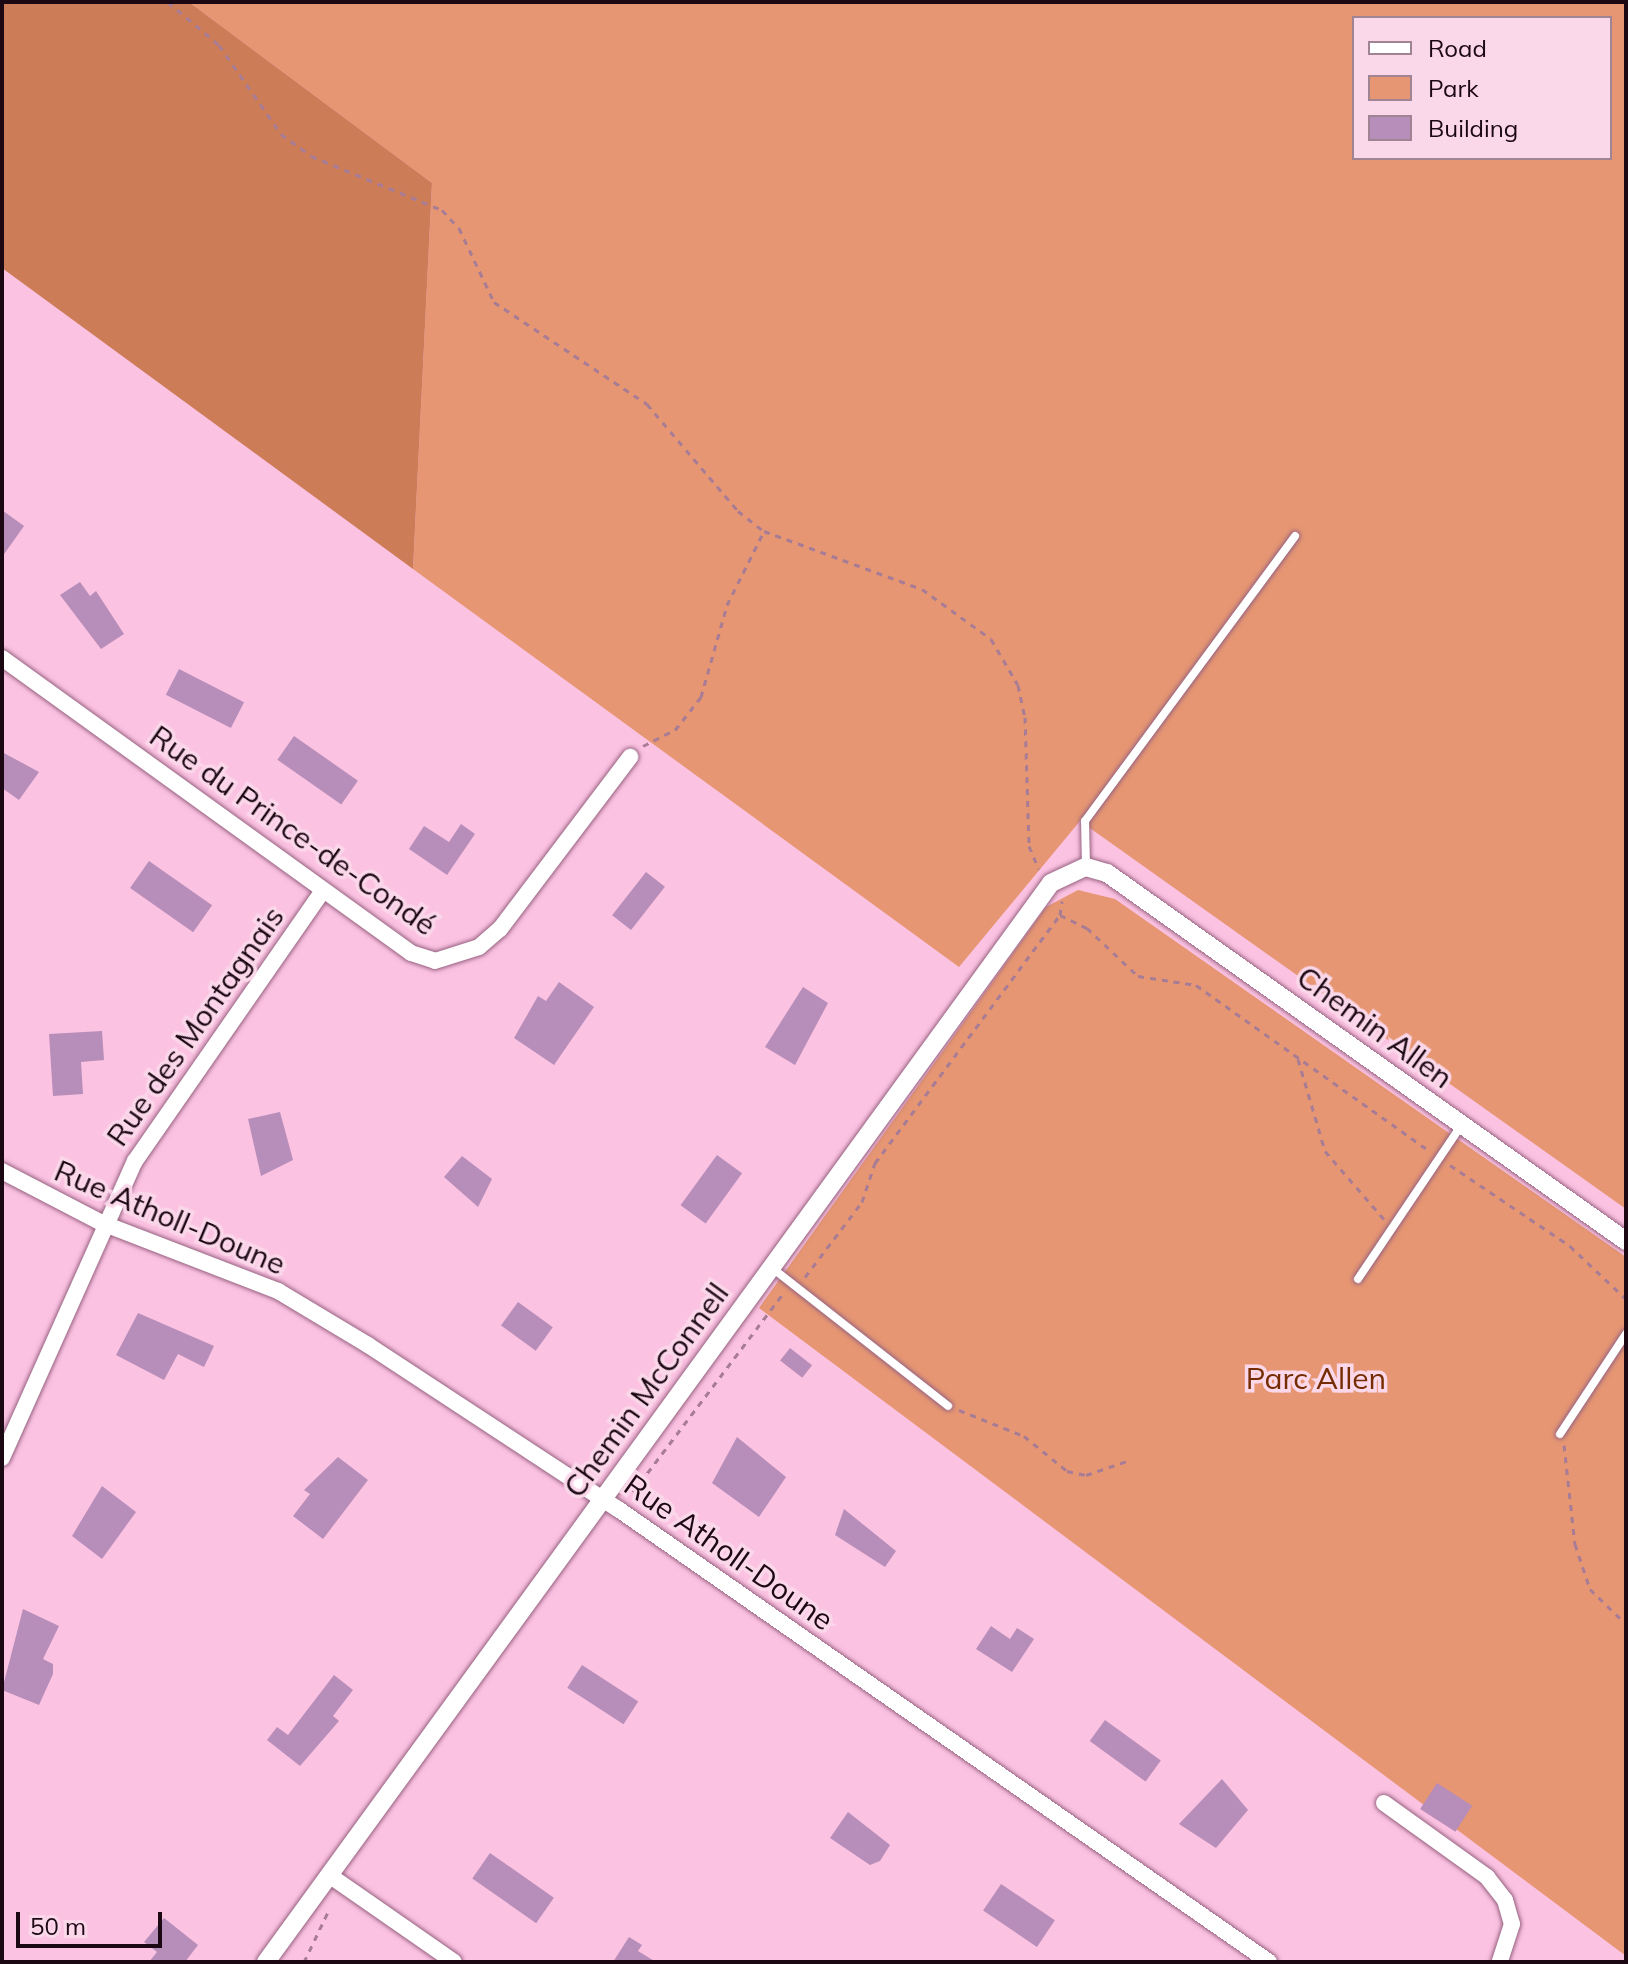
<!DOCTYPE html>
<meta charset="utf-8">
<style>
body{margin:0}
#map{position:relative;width:1628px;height:1964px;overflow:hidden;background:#fcc2e2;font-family:Mulish,sans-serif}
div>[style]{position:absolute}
.green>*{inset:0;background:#e69672}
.forest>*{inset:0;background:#cd7c58}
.building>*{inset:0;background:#b78db9;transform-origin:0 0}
.path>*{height:3px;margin-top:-1.5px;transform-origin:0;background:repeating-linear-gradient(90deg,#a87c94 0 6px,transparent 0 12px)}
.roads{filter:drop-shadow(0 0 2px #966280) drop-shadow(0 0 2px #966280)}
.service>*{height:8px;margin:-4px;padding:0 4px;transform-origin:4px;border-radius:4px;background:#fff}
.minor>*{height:16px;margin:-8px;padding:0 8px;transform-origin:8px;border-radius:8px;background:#fff}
.tertiary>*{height:18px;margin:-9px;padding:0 9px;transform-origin:9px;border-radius:9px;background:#fff}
span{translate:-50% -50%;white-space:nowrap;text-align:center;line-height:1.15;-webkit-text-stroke:7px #fbd7ea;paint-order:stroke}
.street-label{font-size:30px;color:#1b0813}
.park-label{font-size:30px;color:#752c00}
.frame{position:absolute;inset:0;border:4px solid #1b0813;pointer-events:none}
.legend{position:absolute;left:1352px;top:16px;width:260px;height:144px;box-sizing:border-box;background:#fbd7ea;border:2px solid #a18494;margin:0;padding:10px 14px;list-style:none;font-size:24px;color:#1b0813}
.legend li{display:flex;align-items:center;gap:16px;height:40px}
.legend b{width:40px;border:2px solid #a18494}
.scale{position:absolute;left:16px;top:1912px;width:146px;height:36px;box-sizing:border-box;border:4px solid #1b0813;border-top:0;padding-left:10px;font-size:24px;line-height:28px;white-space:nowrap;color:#1b0813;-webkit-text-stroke:6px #fbd7ea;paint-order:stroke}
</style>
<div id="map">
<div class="green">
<div style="clip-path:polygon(evenodd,189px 2px,1626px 2px,1626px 1209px,1080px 821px,959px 967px,413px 569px,432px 183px,189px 2px,1354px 18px,1610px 18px,1610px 158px,1354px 158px,1354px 18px)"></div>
<div style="clip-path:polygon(1078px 890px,1115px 899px,1626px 1257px,1626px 1956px,759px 1308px,1046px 907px)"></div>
</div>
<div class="forest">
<div style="clip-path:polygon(2px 2px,189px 2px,432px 183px,413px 569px,2px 268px)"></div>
</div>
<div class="building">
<div style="clip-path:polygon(2px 510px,24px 526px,2px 557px)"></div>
<div style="clip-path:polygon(80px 582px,90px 596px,96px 591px,124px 634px,101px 649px,60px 595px)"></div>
<div style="left:179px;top:669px;width:73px;height:29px;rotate:27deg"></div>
<div style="left:294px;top:736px;width:78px;height:29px;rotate:35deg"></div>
<div style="clip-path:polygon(2px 752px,39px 772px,19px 800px,2px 788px)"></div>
<div style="clip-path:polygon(461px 824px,475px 834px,447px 875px,409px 849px,424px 826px,449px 842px)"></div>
<div style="left:149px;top:861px;width:77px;height:33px;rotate:35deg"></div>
<div style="left:646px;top:872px;width:24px;height:55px;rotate:38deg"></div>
<div style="clip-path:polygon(559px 982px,594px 1007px,554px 1065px,514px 1038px,538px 996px,546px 1001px)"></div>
<div style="clip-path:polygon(803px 987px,828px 1003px,795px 1065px,765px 1047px)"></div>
<div style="clip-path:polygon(102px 1031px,104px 1060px,81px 1062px,83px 1094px,53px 1096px,49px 1034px)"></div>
<div style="clip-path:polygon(280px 1112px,293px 1160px,261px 1176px,248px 1119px)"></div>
<div style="left:717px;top:1155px;width:31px;height:62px;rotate:36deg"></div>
<div style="clip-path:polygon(462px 1156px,492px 1179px,478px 1207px,444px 1177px)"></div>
<div style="left:518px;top:1302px;width:43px;height:29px;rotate:36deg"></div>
<div style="clip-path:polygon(138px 1313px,214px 1346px,204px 1367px,178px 1354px,164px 1380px,116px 1355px)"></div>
<div style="left:790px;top:1348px;width:28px;height:16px;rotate:38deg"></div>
<div style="clip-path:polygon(737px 1437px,786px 1477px,759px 1517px,712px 1483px)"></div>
<div style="clip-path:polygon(338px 1457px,368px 1480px,323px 1539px,293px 1516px,310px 1494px,304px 1490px)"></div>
<div style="clip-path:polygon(102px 1486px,136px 1512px,102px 1559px,72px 1536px)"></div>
<div style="clip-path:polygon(844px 1509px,896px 1551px,885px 1567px,835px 1535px)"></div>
<div style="clip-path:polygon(23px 1609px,59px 1626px,43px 1659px,53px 1664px,53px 1674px,39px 1705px,2px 1690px)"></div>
<div style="clip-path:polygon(991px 1626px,1010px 1639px,1017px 1628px,1034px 1639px,1012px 1672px,976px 1649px)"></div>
<div style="left:582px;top:1665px;width:67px;height:27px;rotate:33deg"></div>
<div style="clip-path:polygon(334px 1675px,353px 1690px,333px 1716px,339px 1721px,300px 1766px,267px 1740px,277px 1727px,288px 1735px)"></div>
<div style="left:1105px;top:1720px;width:69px;height:26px;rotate:36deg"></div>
<div style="clip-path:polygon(1222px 1779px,1248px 1810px,1216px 1848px,1179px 1824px)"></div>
<div style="left:1437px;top:1783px;width:42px;height:31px;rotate:33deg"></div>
<div style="clip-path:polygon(848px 1812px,890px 1845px,880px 1861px,870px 1865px,830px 1838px)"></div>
<div style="left:490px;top:1853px;width:78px;height:31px;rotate:35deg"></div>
<div style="left:1001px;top:1884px;width:65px;height:32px;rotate:34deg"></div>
<div style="clip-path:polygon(164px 1918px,198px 1945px,185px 1962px,149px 1962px,157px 1952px,144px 1942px)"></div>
<div style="clip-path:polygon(629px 1937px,642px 1945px,638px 1951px,656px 1962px,613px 1962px)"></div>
</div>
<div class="path">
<div style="left:168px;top:2px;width:67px;rotate:40.1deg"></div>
<div style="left:219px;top:45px;width:108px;rotate:55.1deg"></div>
<div style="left:281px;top:134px;width:37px;rotate:36deg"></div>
<div style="left:311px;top:156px;width:142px;rotate:22.4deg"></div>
<div style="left:442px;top:210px;width:25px;rotate:47deg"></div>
<div style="left:459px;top:228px;width:82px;rotate:64.7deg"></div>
<div style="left:494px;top:302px;width:184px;rotate:33.7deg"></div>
<div style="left:647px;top:404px;width:140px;rotate:49.6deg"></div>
<div style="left:738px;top:511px;width:33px;rotate:38deg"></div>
<div style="left:764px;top:531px;width:168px;rotate:20.2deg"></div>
<div style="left:922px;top:589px;width:85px;rotate:35.9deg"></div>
<div style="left:991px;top:639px;width:53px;rotate:59.6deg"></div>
<div style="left:1018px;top:685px;width:33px;rotate:78deg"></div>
<div style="left:1025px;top:717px;width:129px;rotate:88.2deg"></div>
<div style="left:1029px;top:846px;width:25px;rotate:67deg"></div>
<div style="left:643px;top:746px;width:36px;rotate:-27deg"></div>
<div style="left:675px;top:730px;width:42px;rotate:-51.8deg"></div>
<div style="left:701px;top:697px;width:96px;rotate:-74.2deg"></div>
<div style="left:727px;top:605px;width:83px;rotate:-63.4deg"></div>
<div style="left:1060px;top:915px;width:30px;rotate:26deg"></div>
<div style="left:1087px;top:928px;width:70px;rotate:43.3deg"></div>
<div style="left:1138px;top:976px;width:59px;rotate:8.8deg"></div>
<div style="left:1196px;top:985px;width:283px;rotate:35.4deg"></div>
<div style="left:1298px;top:1059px;width:96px;rotate:73.6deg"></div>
<div style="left:1325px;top:1151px;width:90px;rotate:49.1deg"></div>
<div style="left:1450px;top:1165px;width:145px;rotate:34deg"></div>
<div style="left:1570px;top:1246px;width:77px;rotate:43.4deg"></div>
<div style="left:805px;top:1277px;width:94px;rotate:-52.8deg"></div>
<div style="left:862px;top:1202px;width:41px;rotate:-71.6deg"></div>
<div style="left:875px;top:1163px;width:309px;rotate:-53.3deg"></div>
<div style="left:1060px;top:915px;width:14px;rotate:-82deg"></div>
<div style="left:959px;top:1410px;width:70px;rotate:21.8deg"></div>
<div style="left:1024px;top:1436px;width:55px;rotate:39.1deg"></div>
<div style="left:1067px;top:1471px;width:19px;rotate:12deg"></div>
<div style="left:1086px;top:1475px;width:43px;rotate:-18.9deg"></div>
<div style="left:1564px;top:1445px;width:100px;rotate:83.7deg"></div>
<div style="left:1575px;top:1544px;width:47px;rotate:71.6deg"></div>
<div style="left:1590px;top:1589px;width:50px;rotate:44.2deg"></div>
<div style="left:633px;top:1492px;width:248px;rotate:-52.9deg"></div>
<div style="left:304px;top:1962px;width:55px;rotate:-64.4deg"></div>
</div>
<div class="roads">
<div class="service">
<div style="left:1086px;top:867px;width:46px;rotate:-91.2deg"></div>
<div style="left:1085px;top:821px;width:354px;rotate:-53.6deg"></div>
<div style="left:771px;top:1267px;width:225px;rotate:38.1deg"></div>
<div style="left:1358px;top:1279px;width:184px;rotate:-56.1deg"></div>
<div style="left:1560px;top:1434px;width:120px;rotate:-56.6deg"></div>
</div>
<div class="minor">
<div style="left:2px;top:658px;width:504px;rotate:35.8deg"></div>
<div style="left:411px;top:953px;width:25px;rotate:18deg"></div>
<div style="left:435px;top:961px;width:46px;rotate:-17.7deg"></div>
<div style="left:479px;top:947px;width:28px;rotate:-41deg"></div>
<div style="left:500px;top:929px;width:216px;rotate:-52.9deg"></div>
<div style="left:2px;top:1171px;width:113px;rotate:27.5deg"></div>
<div style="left:102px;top:1223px;width:189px;rotate:21.1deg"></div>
<div style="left:278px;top:1291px;width:105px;rotate:31deg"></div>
<div style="left:368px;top:1345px;width:299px;rotate:33.3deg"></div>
<div style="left:618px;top:1509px;width:793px;rotate:34.83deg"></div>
<div style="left:2px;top:1458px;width:325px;rotate:-65.9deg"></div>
<div style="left:135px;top:1161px;width:329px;rotate:-55.2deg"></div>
<div style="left:1384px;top:1803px;width:127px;rotate:35.7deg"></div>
<div style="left:1487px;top:1877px;width:29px;rotate:52deg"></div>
<div style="left:1505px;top:1900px;width:25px;rotate:74deg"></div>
<div style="left:1512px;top:1924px;width:40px;rotate:108deg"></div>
<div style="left:329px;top:1875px;width:152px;rotate:34.8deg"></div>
</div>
<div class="tertiary">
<div style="left:266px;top:1962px;width:1334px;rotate:-53.96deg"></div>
<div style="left:1051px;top:883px;width:38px;rotate:-25deg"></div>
<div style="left:1086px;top:867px;width:22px;rotate:16deg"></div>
<div style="left:1107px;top:873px;width:636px;rotate:35.34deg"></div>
</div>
</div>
<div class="street-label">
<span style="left:293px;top:830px;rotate:35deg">Rue du Prince-de-Condé</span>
<span style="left:195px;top:1026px;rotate:-55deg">Rue des Montagnais</span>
<span style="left:1375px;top:1027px;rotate:36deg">Chemin Allen</span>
<span style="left:170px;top:1217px;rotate:23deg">Rue Atholl-Doune</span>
<span style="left:646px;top:1390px;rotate:-54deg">Chemin McConnell</span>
<span style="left:729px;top:1552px;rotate:35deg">Rue Atholl-Doune</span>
</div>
<div class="park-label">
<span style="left:1316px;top:1378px">Parc Allen</span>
</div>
<div class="frame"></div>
<ul class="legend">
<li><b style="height:10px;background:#fff"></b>Road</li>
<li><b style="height:22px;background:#e69672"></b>Park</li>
<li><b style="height:22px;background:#b78db9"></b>Building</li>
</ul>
<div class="scale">50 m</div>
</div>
